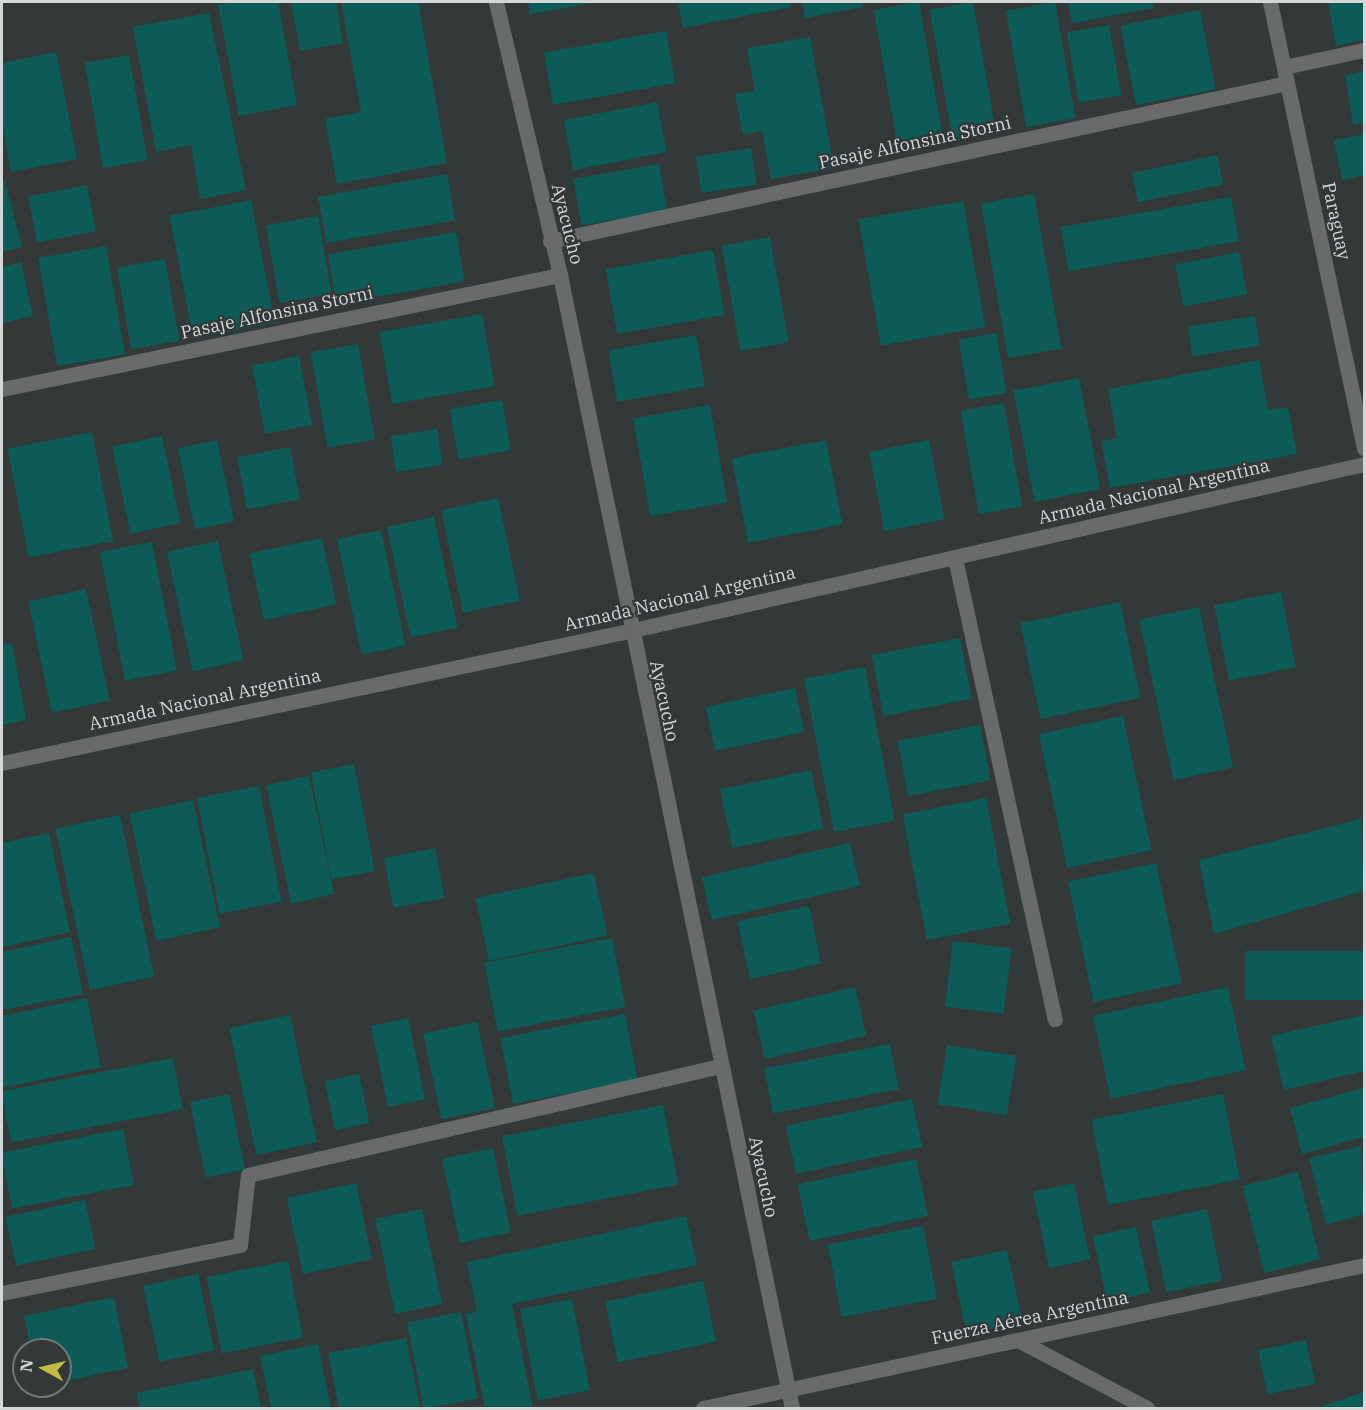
<!DOCTYPE html>
<meta charset="utf-8">
<style>
body{margin:0}
#map{position:relative;width:1366px;height:1410px;overflow:hidden;background:#333839;font-family:"IBM Plex Serif",serif}
div>[style]{position:absolute}
.building>*{inset:0;background:#0c5b56;transform-origin:0 0}
.lane>*{height:15px;margin:-7.5px;padding:0 7.5px;transform-origin:7.5px;border-radius:7.5px;background:#686a6b}
.street>*{height:15px;margin:-7.5px;padding:0 7.5px;transform-origin:7.5px;border-radius:7.5px;background:#686a6b}
span{translate:-50% -50%;white-space:nowrap;text-align:center;line-height:1.15;-webkit-text-stroke:4.5px #333839;paint-order:stroke}
.street-label{font-size:18px;color:#d4d7d8}
.frame{position:absolute;inset:0;border:3px solid #d4d7d8;pointer-events:none}
.north{position:absolute;left:12px;top:1338px;width:60px;height:60px;box-sizing:border-box;background:#333839;border:2px solid #737879;border-radius:50%;rotate:278deg;font-size:16px;font-weight:700;line-height:24px;text-align:center;color:#d4d7d8}
.north::after{content:'';display:block;margin:auto;width:21px;height:27px;background:#c0be40;clip-path:polygon(50% 0,100% 100%,50% 72%,0 100%)}
</style>
<div id="map">
<div class="building">
<div style="clip-path:polygon(237px 2px,278px 2px,297px 105px,239px 116px,218px 5px)"></div>
<div style="clip-path:polygon(336px 2px,343px 43px,300px 51px,291px 3px)"></div>
<div style="clip-path:polygon(341px 2px,418px 2px,447px 163px,337px 184px,325px 119px,361px 112px)"></div>
<div style="clip-path:polygon(528px 2px,591px 2px,592px 3px,530px 14px)"></div>
<div style="clip-path:polygon(678px 2px,790px 2px,791px 7px,683px 28px)"></div>
<div style="clip-path:polygon(802px 2px,862px 2px,863px 7px,805px 18px)"></div>
<div style="left:919px;top:2px;width:141px;height:46px;rotate:80deg"></div>
<div style="left:973px;top:2px;width:132px;height:44px;rotate:80deg"></div>
<div style="left:1055px;top:2px;width:118px;height:50px;rotate:80deg"></div>
<div style="clip-path:polygon(1068px 2px,1152px 2px,1154px 8px,1072px 23px)"></div>
<div style="clip-path:polygon(1328px 2px,1364px 2px,1364px 40px,1336px 46px)"></div>
<div style="left:1200px;top:10px;width:81px;height:81px;rotate:79deg"></div>
<div style="clip-path:polygon(209px 13px,246px 190px,200px 199px,191px 145px,156px 152px,133px 27px)"></div>
<div style="left:1109px;top:25px;width:71px;height:43px;rotate:80deg"></div>
<div style="left:666px;top:31px;width:53px;height:124px;rotate:80deg"></div>
<div style="clip-path:polygon(810px 37px,834px 168px,771px 179px,762px 131px,743px 135px,735px 94px,755px 91px,747px 48px)"></div>
<div style="clip-path:polygon(56px 52px,77px 159px,11px 172px,2px 122px,2px 63px)"></div>
<div style="left:129px;top:55px;width:107px;height:45px;rotate:80deg"></div>
<div style="clip-path:polygon(1364px 71px,1364px 123px,1353px 125px,1345px 75px)"></div>
<div style="left:657px;top:102px;width:51px;height:95px;rotate:79deg"></div>
<div style="clip-path:polygon(1364px 134px,1364px 175px,1342px 180px,1334px 140px)"></div>
<div style="left:751px;top:148px;width:37px;height:56px;rotate:81deg"></div>
<div style="left:1217px;top:155px;width:30px;height:87px;rotate:78deg"></div>
<div style="left:659px;top:164px;width:47px;height:87px;rotate:80deg"></div>
<div style="left:447px;top:174px;width:47px;height:131px;rotate:80deg"></div>
<div style="clip-path:polygon(5px 182px,22px 247px,2px 252px,2px 183px)"></div>
<div style="left:87px;top:185px;width:47px;height:60px;rotate:79deg"></div>
<div style="left:1034px;top:194px;width:157px;height:54px;rotate:80deg"></div>
<div style="left:1231px;top:197px;width:45px;height:173px;rotate:80deg"></div>
<div style="left:251px;top:200px;width:125px;height:83px;rotate:79deg"></div>
<div style="left:963px;top:201px;width:128px;height:106px;rotate:80deg"></div>
<div style="left:318px;top:216px;width:79px;height:53px;rotate:80deg"></div>
<div style="left:456px;top:232px;width:50px;height:130px;rotate:80deg"></div>
<div style="left:770px;top:237px;width:107px;height:49px;rotate:80deg"></div>
<div style="left:106px;top:246px;width:110px;height:69px;rotate:80deg"></div>
<div style="left:713px;top:250px;width:66px;height:109px;rotate:80deg"></div>
<div style="left:1239px;top:252px;width:43px;height:65px;rotate:79deg"></div>
<div style="left:165px;top:259px;width:83px;height:49px;rotate:80deg"></div>
<div style="clip-path:polygon(21px 262px,33px 316px,2px 323px,2px 267px)"></div>
<div style="left:482px;top:314px;width:73px;height:104px;rotate:80deg"></div>
<div style="left:1255px;top:316px;width:30px;height:68px;rotate:81deg"></div>
<div style="left:996px;top:333px;width:61px;height:38px;rotate:80deg"></div>
<div style="left:696px;top:335px;width:52px;height:89px;rotate:80deg"></div>
<div style="left:358px;top:344px;width:97px;height:48px;rotate:80deg"></div>
<div style="left:299px;top:356px;width:70px;height:48px;rotate:79deg"></div>
<div style="clip-path:polygon(1259px 360px,1268px 410px,1288px 407px,1297px 454px,1110px 488px,1101px 441px,1117px 438px,1108px 389px)"></div>
<div style="left:1079px;top:378px;width:113px;height:67px;rotate:79deg"></div>
<div style="left:502px;top:400px;width:51px;height:53px;rotate:80deg"></div>
<div style="left:1004px;top:403px;width:105px;height:44px;rotate:80deg"></div>
<div style="left:710px;top:405px;width:99px;height:78px;rotate:80deg"></div>
<div style="left:437px;top:429px;width:36px;height:47px;rotate:81deg"></div>
<div style="left:92px;top:432px;width:111px;height:86px;rotate:79deg"></div>
<div style="left:162px;top:436px;width:89px;height:51px;rotate:78deg"></div>
<div style="left:217px;top:440px;width:83px;height:40px;rotate:78deg"></div>
<div style="left:826px;top:440px;width:86px;height:96px;rotate:79deg"></div>
<div style="left:929px;top:440px;width:81px;height:61px;rotate:79deg"></div>
<div style="left:290px;top:447px;width:53px;height:54px;rotate:79deg"></div>
<div style="left:498px;top:498px;width:105px;height:58px;rotate:78deg"></div>
<div style="left:434px;top:517px;width:113px;height:48px;rotate:78deg"></div>
<div style="left:381px;top:530px;width:118px;height:45px;rotate:78deg"></div>
<div style="left:322px;top:538px;width:68px;height:74px;rotate:78deg"></div>
<div style="left:218px;top:541px;width:122px;height:52px;rotate:78deg"></div>
<div style="left:152px;top:542px;width:131px;height:53px;rotate:79deg"></div>
<div style="left:86px;top:589px;width:114px;height:59px;rotate:78deg"></div>
<div style="left:1281px;top:592px;width:77px;height:68px;rotate:79deg"></div>
<div style="left:1120px;top:602px;width:98px;height:102px;rotate:78deg"></div>
<div style="left:1199px;top:607px;width:164px;height:61px;rotate:78deg"></div>
<div style="left:960px;top:638px;width:62px;height:90px;rotate:79deg"></div>
<div style="clip-path:polygon(12px 643px,26px 720px,2px 725px,2px 645px)"></div>
<div style="left:865px;top:667px;width:156px;height:62px;rotate:79deg"></div>
<div style="left:795px;top:688px;width:45px;height:91px;rotate:78deg"></div>
<div style="left:1123px;top:716px;width:137px;height:86px;rotate:78deg"></div>
<div style="left:980px;top:725px;width:56px;height:84px;rotate:79deg"></div>
<div style="left:354px;top:764px;width:109px;height:44px;rotate:79deg"></div>
<div style="left:811px;top:770px;width:60px;height:93px;rotate:78deg"></div>
<div style="left:309px;top:776px;width:121px;height:44px;rotate:78deg"></div>
<div style="left:259px;top:786px;width:118px;height:63px;rotate:79deg"></div>
<div style="left:986px;top:798px;width:128px;height:85px;rotate:79deg"></div>
<div style="left:193px;top:800px;width:130px;height:65px;rotate:78deg"></div>
<div style="left:120px;top:815px;width:165px;height:66px;rotate:78deg"></div>
<div style="clip-path:polygon(1361px 819px,1364px 891px,1214px 934px,1199px 860px)"></div>
<div style="clip-path:polygon(49px 833px,70px 932px,2px 947px,2px 843px)"></div>
<div style="left:850px;top:843px;width:44px;height:152px;rotate:77deg"></div>
<div style="left:435px;top:848px;width:51px;height:52px;rotate:79deg"></div>
<div style="left:1156px;top:863px;width:123px;height:90px;rotate:78deg"></div>
<div style="left:594px;top:873px;width:64px;height:121px;rotate:78deg"></div>
<div style="left:809px;top:906px;width:59px;height:73px;rotate:78deg"></div>
<div style="clip-path:polygon(71px 937px,83px 994px,2px 1010px,2px 952px)"></div>
<div style="left:612px;top:938px;width:70px;height:130px;rotate:79deg"></div>
<div style="left:953px;top:941px;width:59px;height:66px;rotate:7deg"></div>
<div style="left:1364px;top:951px;width:49px;height:119px;rotate:90deg"></div>
<div style="left:855px;top:987px;width:50px;height:104px;rotate:77deg"></div>
<div style="left:1228px;top:987px;width:85px;height:138px;rotate:78deg"></div>
<div style="clip-path:polygon(87px 998px,101px 1067px,2px 1088px,2px 1016px)"></div>
<div style="left:625px;top:1014px;width:67px;height:127px;rotate:79deg"></div>
<div style="left:290px;top:1015px;width:130px;height:62px;rotate:78deg"></div>
<div style="clip-path:polygon(1364px 1015px,1364px 1071px,1284px 1090px,1271px 1036px)"></div>
<div style="left:408px;top:1018px;width:83px;height:38px;rotate:78deg"></div>
<div style="left:477px;top:1022px;width:88px;height:55px;rotate:78deg"></div>
<div style="left:890px;top:1044px;width:46px;height:128px;rotate:79deg"></div>
<div style="left:947px;top:1045px;width:70px;height:60px;rotate:9deg"></div>
<div style="left:173px;top:1058px;width:52px;height:175px;rotate:79deg"></div>
<div style="left:359px;top:1074px;width:50px;height:35px;rotate:78deg"></div>
<div style="clip-path:polygon(1364px 1088px,1364px 1137px,1302px 1154px,1290px 1108px)"></div>
<div style="left:229px;top:1094px;width:77px;height:40px;rotate:78deg"></div>
<div style="left:1223px;top:1094px;width:87px;height:134px;rotate:79deg"></div>
<div style="left:912px;top:1099px;width:49px;height:129px;rotate:78deg"></div>
<div style="left:663px;top:1105px;width:81px;height:164px;rotate:79deg"></div>
<div style="left:123px;top:1129px;width:57px;height:124px;rotate:79deg"></div>
<div style="clip-path:polygon(1361px 1146px,1364px 1214px,1326px 1225px,1309px 1158px)"></div>
<div style="left:493px;top:1148px;width:86px;height:52px;rotate:78deg"></div>
<div style="left:916px;top:1159px;width:58px;height:121px;rotate:78deg"></div>
<div style="left:1298px;top:1172px;width:90px;height:57px;rotate:76deg"></div>
<div style="left:356px;top:1183px;width:78px;height:71px;rotate:78deg"></div>
<div style="left:1074px;top:1183px;width:78px;height:42px;rotate:78deg"></div>
<div style="left:85px;top:1200px;width:50px;height:81px;rotate:78deg"></div>
<div style="left:422px;top:1209px;width:97px;height:48px;rotate:78deg"></div>
<div style="left:1207px;top:1209px;width:73px;height:57px;rotate:78deg"></div>
<div style="clip-path:polygon(686px 1216px,697px 1265px,512px 1304px,533px 1408px,485px 1408px,466px 1314px,477px 1311px,467px 1262px)"></div>
<div style="left:923px;top:1226px;width:74px;height:97px;rotate:79deg"></div>
<div style="left:1136px;top:1227px;width:67px;height:44px;rotate:78deg"></div>
<div style="left:1007px;top:1250px;width:74px;height:57px;rotate:78deg"></div>
<div style="left:288px;top:1261px;width:78px;height:83px;rotate:79deg"></div>
<div style="left:198px;top:1274px;width:78px;height:56px;rotate:78deg"></div>
<div style="left:703px;top:1281px;width:62px;height:100px;rotate:78deg"></div>
<div style="clip-path:polygon(114px 1297px,128px 1368px,60px 1382px,60px 1350px,31px 1350px,24px 1316px)"></div>
<div style="left:572px;top:1299px;width:93px;height:53px;rotate:79deg"></div>
<div style="left:461px;top:1312px;width:88px;height:55px;rotate:79deg"></div>
<div style="clip-path:polygon(406px 1338px,420px 1408px,339px 1408px,328px 1353px)"></div>
<div style="left:1306px;top:1340px;width:45px;height:49px;rotate:78deg"></div>
<div style="clip-path:polygon(318px 1344px,331px 1408px,271px 1408px,260px 1356px)"></div>
<div style="clip-path:polygon(253px 1369px,261px 1408px,140px 1408px,136px 1393px)"></div>
<div style="clip-path:polygon(1364px 1392px,1364px 1408px,1316px 1408px)"></div>
</div>
<div class="lane">
<div style="left:1284px;top:67px;width:82px;rotate:-12deg"></div>
<div style="left:550px;top:241px;width:754px;rotate:-12.1deg"></div>
<div style="left:2px;top:389px;width:570px;rotate:-11.55deg"></div>
<div style="left:955px;top:558px;width:472px;rotate:77.8deg"></div>
<div style="left:2px;top:1293px;width:243px;rotate:-11.4deg"></div>
<div style="left:240px;top:1245px;width:70px;rotate:-83.5deg"></div>
<div style="left:248px;top:1175px;width:484px;rotate:-13deg"></div>
<div style="left:1018px;top:1340px;width:146px;rotate:27.8deg"></div>
</div>
<div class="street">
<div style="left:496px;top:2px;width:280px;rotate:76.8deg"></div>
<div style="left:560px;top:275px;width:1157px;rotate:78.43deg"></div>
<div style="left:1270px;top:2px;width:456px;rotate:78.1deg"></div>
<div style="left:2px;top:763px;width:641px;rotate:-11.89deg"></div>
<div style="left:629px;top:631px;width:754px;rotate:-12.8deg"></div>
<div style="left:703px;top:1408px;width:676px;rotate:-12.21deg"></div>
</div>
<div class="street-label">
<span style="left:915px;top:143px;rotate:-12deg">Pasaje Alfonsina Storni</span>
<span style="left:1336px;top:221px;rotate:78deg">Paraguay</span>
<span style="left:567px;top:224px;rotate:76deg">Ayacucho</span>
<span style="left:277px;top:313px;rotate:-12deg">Pasaje Alfonsina Storni</span>
<span style="left:1154px;top:492px;rotate:-13deg">Armada Nacional Argentina</span>
<span style="left:680px;top:599px;rotate:-13deg">Armada Nacional Argentina</span>
<span style="left:205px;top:700px;rotate:-12deg">Armada Nacional Argentina</span>
<span style="left:664px;top:701px;rotate:78deg">Ayacucho</span>
<span style="left:763px;top:1177px;rotate:78deg">Ayacucho</span>
<span style="left:1030px;top:1318px;rotate:-12deg">Fuerza Aérea Argentina</span>
</div>
<div class="frame"></div>
<div class="north">N</div>
</div>
